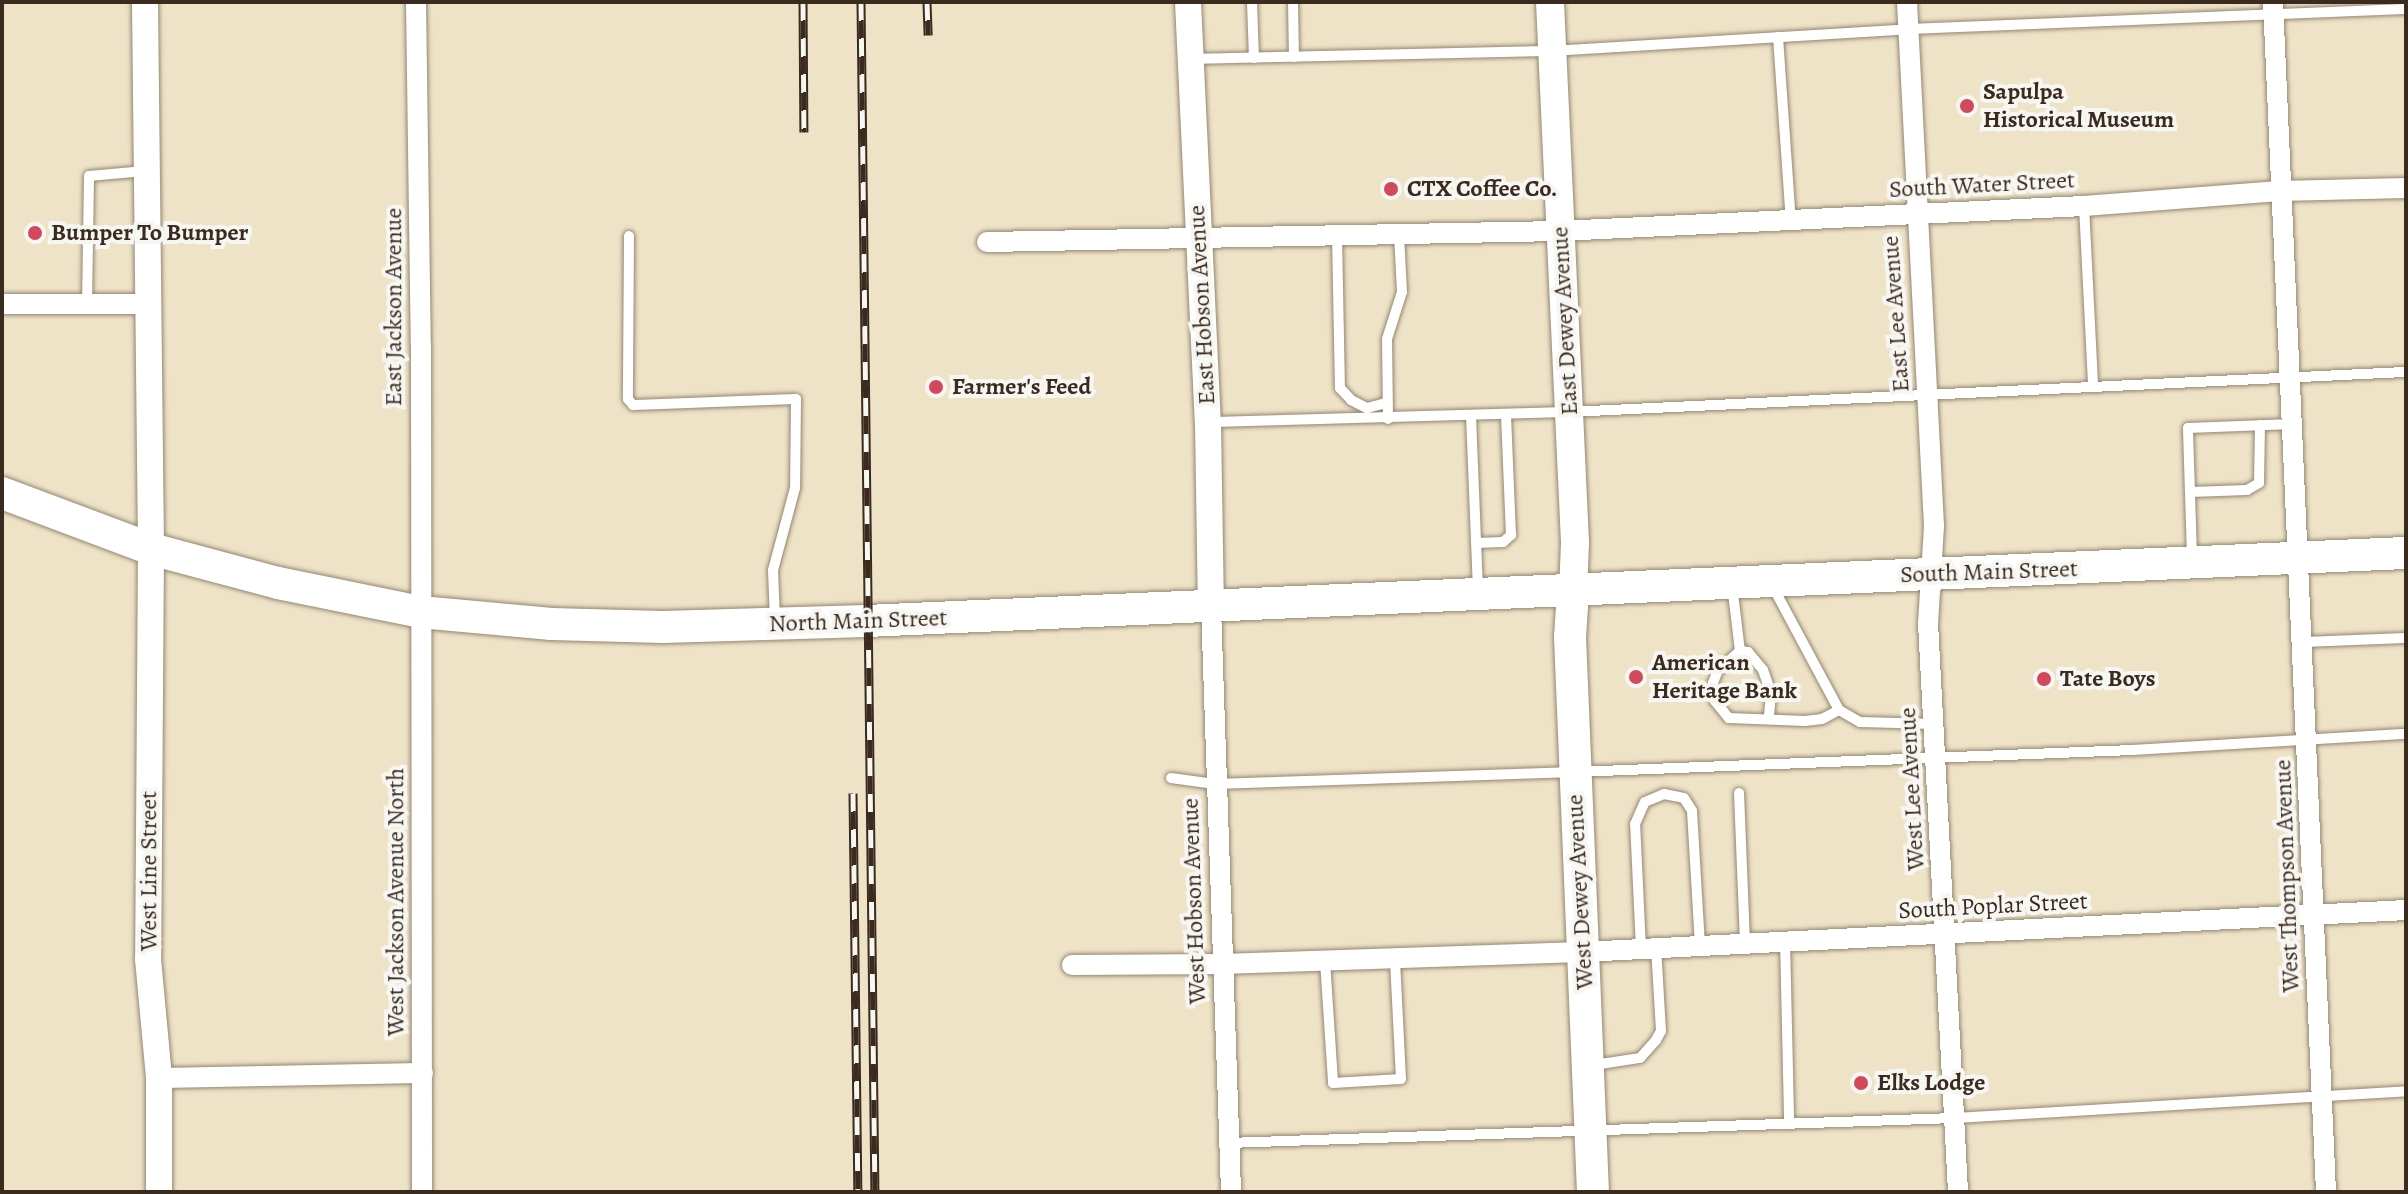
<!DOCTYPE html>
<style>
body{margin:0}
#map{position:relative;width:2408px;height:1194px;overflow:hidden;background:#eee3c7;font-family:Alegreya,serif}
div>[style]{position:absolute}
.roads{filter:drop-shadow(0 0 2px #948672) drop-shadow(0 0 2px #948672)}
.service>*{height:10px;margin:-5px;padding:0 5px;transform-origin:5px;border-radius:5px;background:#fff}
.minor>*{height:20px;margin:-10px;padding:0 10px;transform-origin:10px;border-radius:10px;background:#fff}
.tertiary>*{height:26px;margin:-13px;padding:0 13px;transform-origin:13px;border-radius:13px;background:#fff}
.secondary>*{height:28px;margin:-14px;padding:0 14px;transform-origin:14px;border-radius:14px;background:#fff}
.primary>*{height:32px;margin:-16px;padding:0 16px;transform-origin:16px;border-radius:16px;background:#fff}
.rail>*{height:9px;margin-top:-4.5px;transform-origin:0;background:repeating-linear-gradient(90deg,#f6f6f2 0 18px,#3b2a1e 0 36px);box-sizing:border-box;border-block:2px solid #3b2a1e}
.dots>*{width:22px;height:22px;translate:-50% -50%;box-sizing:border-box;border:4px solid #f6f6f2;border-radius:50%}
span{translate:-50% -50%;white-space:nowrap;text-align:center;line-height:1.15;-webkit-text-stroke:8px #f6f6f2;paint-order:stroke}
.poi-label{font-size:24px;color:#3b2a1e;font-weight:700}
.left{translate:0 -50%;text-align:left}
.street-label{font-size:24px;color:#3b2a1e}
.frame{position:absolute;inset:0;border:4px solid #3b2a1e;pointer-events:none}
</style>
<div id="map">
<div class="roads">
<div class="service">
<div style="left:1252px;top:2px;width:56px;rotate:88deg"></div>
<div style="left:1293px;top:2px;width:55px;rotate:89deg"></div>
<div style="left:1778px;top:37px;width:184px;rotate:86deg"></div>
<div style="left:1193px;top:59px;width:359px;rotate:-1.3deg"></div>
<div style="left:1552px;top:51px;width:357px;rotate:-3.5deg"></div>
<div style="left:1908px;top:29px;width:498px;rotate:-2.3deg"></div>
<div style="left:2084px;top:206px;width:179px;rotate:87.1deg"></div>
<div style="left:1337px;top:235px;width:153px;rotate:88.9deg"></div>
<div style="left:1340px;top:388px;width:16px;rotate:47deg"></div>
<div style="left:1351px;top:400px;width:18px;rotate:27deg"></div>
<div style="left:1367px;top:408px;width:20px;rotate:-15deg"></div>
<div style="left:629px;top:236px;width:163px;rotate:90.4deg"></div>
<div style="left:628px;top:399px;width:8px;rotate:50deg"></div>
<div style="left:633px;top:405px;width:163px;rotate:-2.1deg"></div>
<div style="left:796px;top:399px;width:89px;rotate:90.6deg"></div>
<div style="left:795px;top:488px;width:85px;rotate:105deg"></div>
<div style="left:773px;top:570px;width:49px;rotate:87.7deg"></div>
<div style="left:87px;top:305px;width:129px;rotate:-89.1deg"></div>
<div style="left:89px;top:176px;width:56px;rotate:-5.1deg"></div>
<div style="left:1471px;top:416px;width:174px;rotate:87.7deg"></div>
<div style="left:1388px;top:419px;width:80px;rotate:-90.7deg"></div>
<div style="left:1387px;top:339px;width:49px;rotate:-72.3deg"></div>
<div style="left:1402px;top:292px;width:58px;rotate:-93deg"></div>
<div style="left:1210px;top:422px;width:359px;rotate:-1.6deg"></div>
<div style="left:1569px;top:412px;width:838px;rotate:-2.74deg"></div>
<div style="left:2190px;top:492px;width:57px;rotate:-2deg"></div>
<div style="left:2247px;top:490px;width:14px;rotate:-30deg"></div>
<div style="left:2259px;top:483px;width:58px;rotate:-89deg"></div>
<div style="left:1476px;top:543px;width:27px;rotate:-2deg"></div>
<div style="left:1503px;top:542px;width:11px;rotate:-41deg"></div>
<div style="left:1511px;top:535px;width:120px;rotate:-92.4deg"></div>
<div style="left:2192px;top:557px;width:129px;rotate:-91.8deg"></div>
<div style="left:2188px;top:428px;width:104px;rotate:-2.2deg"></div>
<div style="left:1732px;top:585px;width:66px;rotate:83.1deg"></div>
<div style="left:1740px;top:651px;width:29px;rotate:139deg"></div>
<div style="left:1718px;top:670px;width:14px;rotate:111deg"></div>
<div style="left:1713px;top:683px;width:18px;rotate:84deg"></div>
<div style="left:1715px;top:701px;width:22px;rotate:51deg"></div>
<div style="left:1729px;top:718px;width:76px;rotate:2.3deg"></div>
<div style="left:1805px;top:721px;width:17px;rotate:-7deg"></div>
<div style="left:1822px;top:719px;width:19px;rotate:-28deg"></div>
<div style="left:1773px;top:587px;width:140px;rotate:61.8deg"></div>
<div style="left:1839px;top:710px;width:24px;rotate:30deg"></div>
<div style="left:1860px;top:722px;width:75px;rotate:1.5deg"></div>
<div style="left:2303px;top:642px;width:103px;rotate:-2.2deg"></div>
<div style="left:1740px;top:651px;width:8px;rotate:7deg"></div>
<div style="left:1748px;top:652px;width:23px;rotate:50deg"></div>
<div style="left:1763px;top:670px;width:24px;rotate:71deg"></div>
<div style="left:1771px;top:693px;width:24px;rotate:95deg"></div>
<div style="left:1171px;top:778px;width:44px;rotate:7.8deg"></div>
<div style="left:1215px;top:784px;width:360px;rotate:-1.9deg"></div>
<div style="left:1575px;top:772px;width:558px;rotate:-2.26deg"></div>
<div style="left:2133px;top:750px;width:273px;rotate:-3.4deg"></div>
<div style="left:1739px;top:793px;width:148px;rotate:87.7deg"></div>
<div style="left:1785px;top:940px;width:183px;rotate:88.7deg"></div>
<div style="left:1641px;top:949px;width:125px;rotate:-92.7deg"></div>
<div style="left:1635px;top:824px;width:24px;rotate:-66deg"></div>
<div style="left:1645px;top:802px;width:21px;rotate:-23deg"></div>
<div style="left:1664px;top:794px;width:20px;rotate:11deg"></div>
<div style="left:1684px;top:798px;width:15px;rotate:58deg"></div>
<div style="left:1692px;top:811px;width:134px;rotate:86.6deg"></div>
<div style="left:1325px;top:961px;width:122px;rotate:86.2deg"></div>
<div style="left:1333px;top:1083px;width:68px;rotate:-3.4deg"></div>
<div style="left:1401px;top:1079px;width:120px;rotate:-92.9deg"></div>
<div style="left:1594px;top:1065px;width:47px;rotate:-8.7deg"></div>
<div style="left:1640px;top:1058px;width:24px;rotate:-48deg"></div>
<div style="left:1656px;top:1040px;width:10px;rotate:-61deg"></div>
<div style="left:1661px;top:1031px;width:83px;rotate:-93.4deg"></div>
<div style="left:1228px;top:1143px;width:728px;rotate:-1.97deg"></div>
<div style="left:1956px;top:1118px;width:451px;rotate:-3.4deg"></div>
</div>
<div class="minor">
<div style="left:416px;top:2px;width:343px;rotate:89.2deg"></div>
<div style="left:421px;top:345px;width:847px;rotate:89.93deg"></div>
<div style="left:1907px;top:2px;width:525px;rotate:87.05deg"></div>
<div style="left:1934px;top:526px;width:97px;rotate:93.5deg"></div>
<div style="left:1928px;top:623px;width:570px;rotate:86.98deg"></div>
<div style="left:2273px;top:2px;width:1191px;rotate:87.45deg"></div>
<div style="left:987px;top:242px;width:573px;rotate:-1.1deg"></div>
<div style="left:1560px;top:231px;width:525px;rotate:-2.73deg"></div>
<div style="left:2084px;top:206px;width:196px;rotate:-4.4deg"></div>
<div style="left:2279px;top:191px;width:127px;rotate:-1.4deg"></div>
<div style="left:2px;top:304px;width:146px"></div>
<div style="left:1211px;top:607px;width:585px;rotate:88.04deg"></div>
<div style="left:1072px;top:965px;width:150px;rotate:-0.4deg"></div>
<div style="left:1222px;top:964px;width:361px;rotate:-1.9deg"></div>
<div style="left:1583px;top:952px;width:824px;rotate:-2.92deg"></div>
<div style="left:159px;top:1078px;width:264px;rotate:-1.1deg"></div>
</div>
<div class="tertiary">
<div style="left:145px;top:2px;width:547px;rotate:89.37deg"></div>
<div style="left:151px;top:549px;width:410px;rotate:90.4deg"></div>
<div style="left:148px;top:959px;width:120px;rotate:84.7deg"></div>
<div style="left:159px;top:1078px;width:114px;rotate:90deg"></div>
<div style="left:1188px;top:2px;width:420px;rotate:87.3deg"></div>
<div style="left:1208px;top:422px;width:185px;rotate:89.1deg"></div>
</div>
<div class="secondary">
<div style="left:1550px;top:2px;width:542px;rotate:87.35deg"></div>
<div style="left:1575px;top:543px;width:49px;rotate:92.3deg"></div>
</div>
<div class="primary">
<div style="left:2px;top:493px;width:159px;rotate:20.6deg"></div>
<div style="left:151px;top:549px;width:131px;rotate:15deg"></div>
<div style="left:278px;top:583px;width:145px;rotate:11.5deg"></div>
<div style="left:420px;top:612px;width:132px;rotate:5.2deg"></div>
<div style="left:551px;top:624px;width:112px;rotate:1.5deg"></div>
<div style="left:663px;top:627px;width:203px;rotate:-1.7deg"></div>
<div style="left:866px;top:621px;width:1542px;rotate:-2.53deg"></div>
<div style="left:1573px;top:592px;width:45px;rotate:93.8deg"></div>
<div style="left:1570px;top:637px;width:555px;rotate:87.63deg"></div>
</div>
</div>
<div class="rail">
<div style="left:803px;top:2px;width:130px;rotate:89.6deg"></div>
<div style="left:861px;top:2px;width:1190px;rotate:89.33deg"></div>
<div style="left:927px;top:2px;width:33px;rotate:88deg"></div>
<div style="left:853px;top:793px;width:399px;rotate:89.3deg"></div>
</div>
<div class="dots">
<div style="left:1967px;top:106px;background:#d1495b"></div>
<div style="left:1391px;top:189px;background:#d1495b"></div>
<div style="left:35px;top:233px;background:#d1495b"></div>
<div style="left:936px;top:387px;background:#d1495b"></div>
<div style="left:1636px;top:677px;background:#d1495b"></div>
<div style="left:2044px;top:679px;background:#d1495b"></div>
<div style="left:1861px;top:1083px;background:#d1495b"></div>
</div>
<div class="poi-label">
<span class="left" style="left:1983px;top:106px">Sapulpa<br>Historical Museum</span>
<span class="left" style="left:1407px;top:189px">CTX Coffee Co.</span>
<span class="left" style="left:51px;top:233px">Bumper To Bumper</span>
<span class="left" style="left:952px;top:387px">Farmer's Feed</span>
<span class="left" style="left:1652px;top:677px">American<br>Heritage Bank</span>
<span class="left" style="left:2060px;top:679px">Tate Boys</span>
<span class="left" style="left:1877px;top:1083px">Elks Lodge</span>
</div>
<div class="street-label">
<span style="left:1982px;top:185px;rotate:-3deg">South Water Street</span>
<span style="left:1202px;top:305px;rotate:-93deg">East Hobson Avenue</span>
<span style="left:394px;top:307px;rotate:-90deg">East Jackson Avenue</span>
<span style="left:1896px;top:314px;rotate:-94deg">East Lee Avenue</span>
<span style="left:1565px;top:321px;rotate:-93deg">East Dewey Avenue</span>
<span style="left:1989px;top:572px;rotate:-2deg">South Main Street</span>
<span style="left:858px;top:621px;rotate:-2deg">North Main Street</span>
<span style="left:1912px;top:789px;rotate:-93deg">West Lee Avenue</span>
<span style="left:149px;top:871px;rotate:-90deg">West Line Street</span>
<span style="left:2287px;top:876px;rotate:-92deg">West Thompson Avenue</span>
<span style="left:1580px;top:892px;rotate:-93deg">West Dewey Avenue</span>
<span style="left:1194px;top:901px;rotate:-92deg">West Hobson Avenue</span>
<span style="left:396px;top:902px;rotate:-90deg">West Jackson Avenue North</span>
<span style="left:1993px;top:906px;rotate:-3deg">South Poplar Street</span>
</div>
<div class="frame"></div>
</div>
